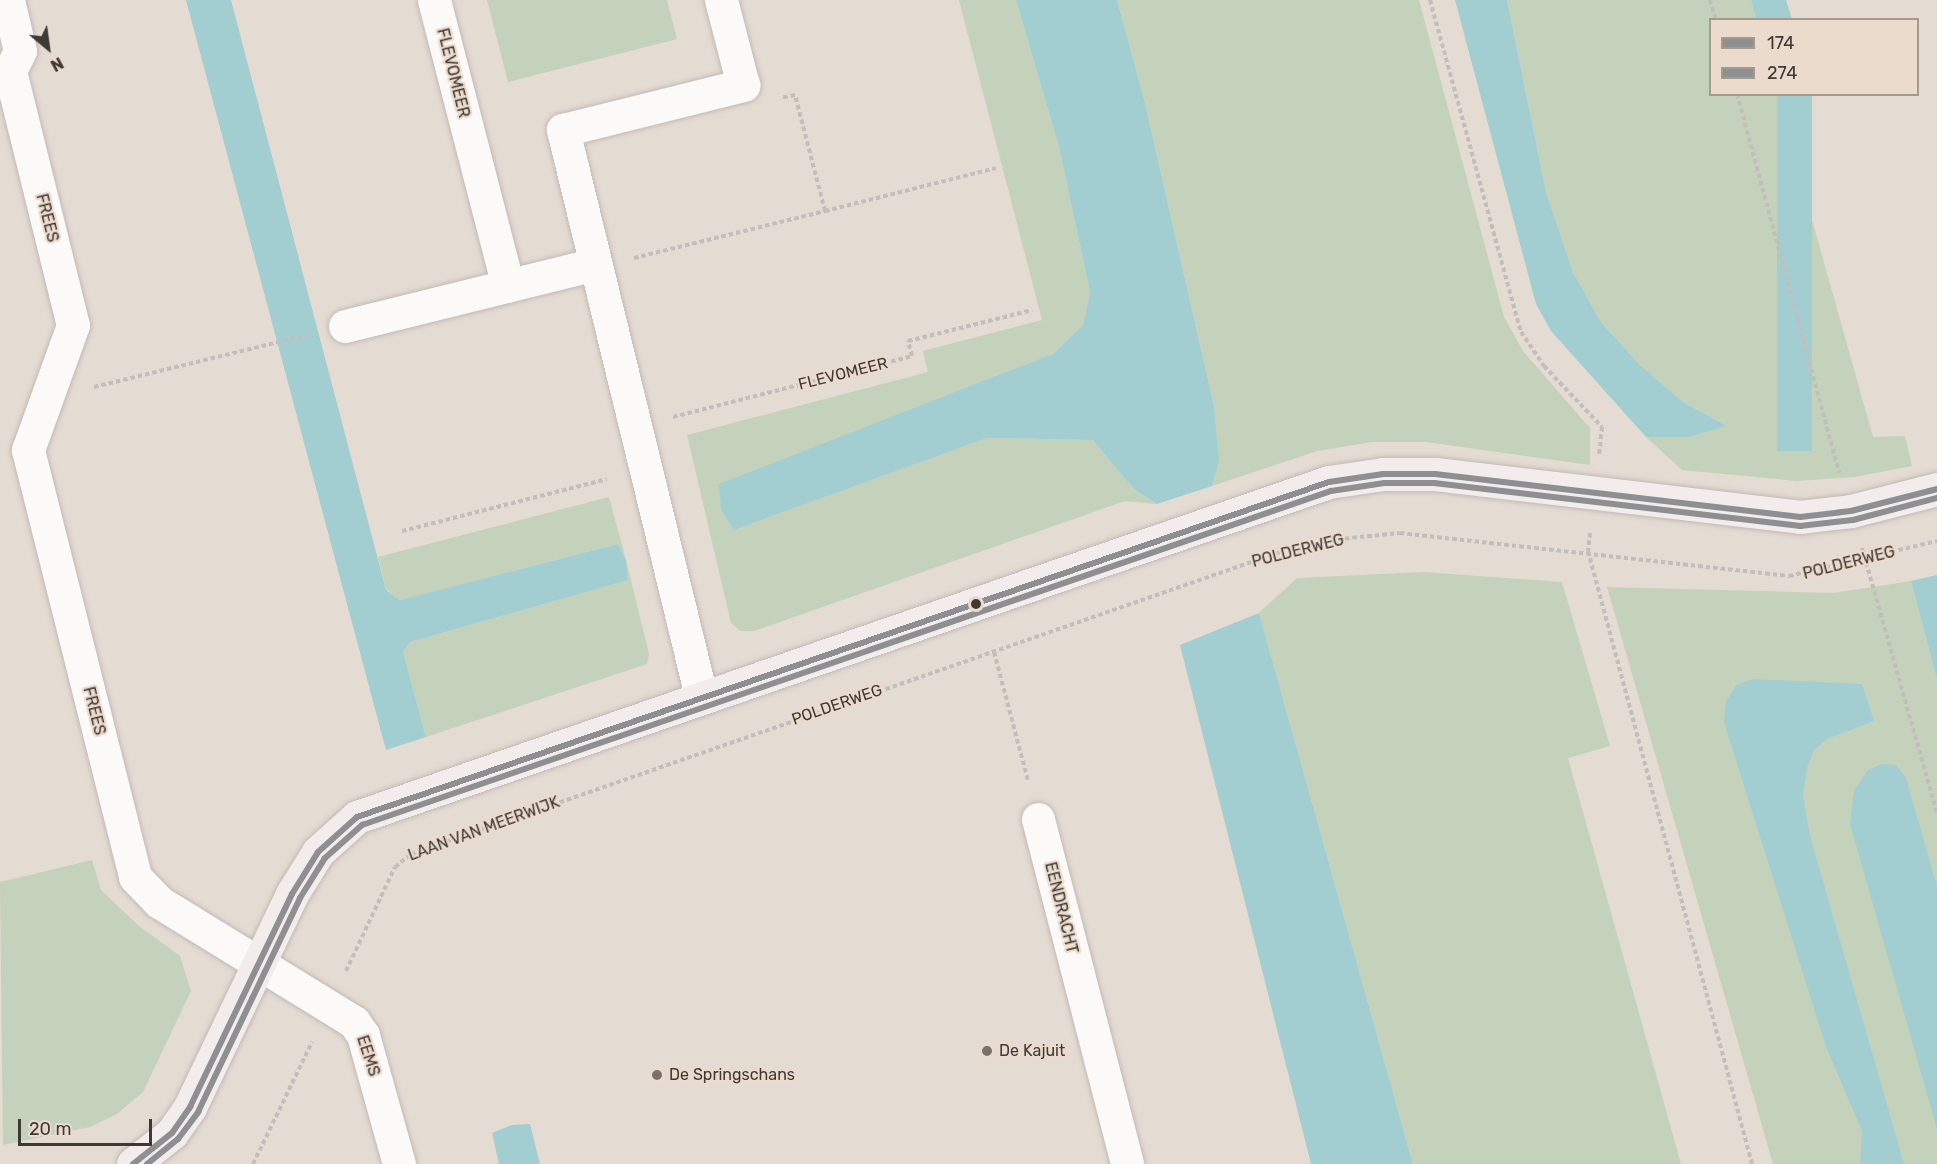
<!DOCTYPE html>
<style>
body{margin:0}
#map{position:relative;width:1937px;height:1164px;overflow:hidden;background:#e4dbd3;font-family:Rubik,sans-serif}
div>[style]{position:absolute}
.green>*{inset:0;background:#c4d2bb}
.water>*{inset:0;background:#a2ced2;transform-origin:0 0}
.path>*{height:4px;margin-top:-2px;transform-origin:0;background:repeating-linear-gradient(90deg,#c2bebc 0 4.5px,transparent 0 7.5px)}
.roads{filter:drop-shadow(0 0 2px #c1bab4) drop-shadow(0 0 2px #c1bab4)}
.street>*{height:33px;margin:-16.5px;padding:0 16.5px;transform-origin:16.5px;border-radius:16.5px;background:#fbfaf8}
.secondary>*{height:33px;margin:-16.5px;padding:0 16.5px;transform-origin:16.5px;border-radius:16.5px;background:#f2edec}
.bus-1>*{height:6px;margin:-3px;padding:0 3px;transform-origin:3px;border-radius:3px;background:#8d8f91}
.bus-2>*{height:6px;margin:-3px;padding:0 3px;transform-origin:3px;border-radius:3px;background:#8d8f91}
.dots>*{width:16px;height:16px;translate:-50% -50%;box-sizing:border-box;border:3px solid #ebdbcc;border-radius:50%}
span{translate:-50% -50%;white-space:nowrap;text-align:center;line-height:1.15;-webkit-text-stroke:4.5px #ebdbcc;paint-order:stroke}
.street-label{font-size:16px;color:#3f3833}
.poi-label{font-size:16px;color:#3f3833}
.left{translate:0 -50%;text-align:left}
.legend{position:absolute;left:1709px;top:18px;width:210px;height:78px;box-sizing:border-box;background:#ebdbcc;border:2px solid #a69a8f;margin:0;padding:8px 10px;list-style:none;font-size:18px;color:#3f3833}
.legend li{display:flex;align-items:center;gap:12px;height:30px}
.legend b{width:30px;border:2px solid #a69a8f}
.north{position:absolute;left:18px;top:18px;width:60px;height:60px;-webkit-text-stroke:4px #ebdbcc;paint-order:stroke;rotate:151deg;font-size:16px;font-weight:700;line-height:24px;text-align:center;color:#3f3833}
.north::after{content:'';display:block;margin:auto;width:21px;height:27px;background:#3f3833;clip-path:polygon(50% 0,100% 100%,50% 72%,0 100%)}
.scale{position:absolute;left:18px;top:1119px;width:134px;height:27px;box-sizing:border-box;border:3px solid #3f3833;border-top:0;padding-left:8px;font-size:18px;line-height:21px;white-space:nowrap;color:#3f3833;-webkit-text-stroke:4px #ebdbcc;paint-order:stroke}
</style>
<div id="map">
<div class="green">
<div style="clip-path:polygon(487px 0,667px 0,677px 39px,508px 82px)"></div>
<div style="clip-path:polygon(959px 0,1016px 0,1059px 147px,1090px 292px,1083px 325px,1053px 354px,734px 530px,987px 438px,1094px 440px,1134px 489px,1157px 504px,1125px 501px,754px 631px,740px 631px,731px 623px,687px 435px,928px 372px,923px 351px,1042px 320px)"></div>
<div style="clip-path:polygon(1117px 0,1419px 0,1504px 317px,1523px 351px,1590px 428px,1590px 465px,1426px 442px,1372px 442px,1317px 451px,1212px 486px,1218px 460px,1214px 406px,1144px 99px)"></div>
<div style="clip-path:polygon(1507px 0,1751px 0,1756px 19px,1710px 20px,1710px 94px,1777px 95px,1873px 437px,1905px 436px,1912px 466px,1855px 477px,1797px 481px,1682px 470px,1646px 437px,1689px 437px,1727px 426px,1683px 402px,1640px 365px,1601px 322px,1573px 272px,1546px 192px)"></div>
<div style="clip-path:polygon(609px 497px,626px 560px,649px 654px,647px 664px,426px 737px,403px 652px,410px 642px,628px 580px,626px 560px,618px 544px,400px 600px,386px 589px,378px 557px)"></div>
<div style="clip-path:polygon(1424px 572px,1562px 582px,1610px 746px,1568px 758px,1681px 1164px,1413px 1164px,1259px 613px,1297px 578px)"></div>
<div style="clip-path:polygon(1911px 581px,1937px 680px,1937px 1164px,1773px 1164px,1607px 587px,1833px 593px)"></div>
<div style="clip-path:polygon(92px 860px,101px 890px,139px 926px,180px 956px,191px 991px,143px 1092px,117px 1114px,90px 1127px,3px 1145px,0 882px)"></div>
</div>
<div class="water">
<div style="clip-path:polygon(186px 0,231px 0,386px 590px,400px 600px,618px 544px,626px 560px,628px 580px,410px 642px,403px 652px,426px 737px,386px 750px)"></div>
<div style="clip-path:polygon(1016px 0,1117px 0,1144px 99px,1214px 406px,1219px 460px,1212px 486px,1157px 504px,1134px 489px,1093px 440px,987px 438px,734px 530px,721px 510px,719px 484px,1053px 354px,1083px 325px,1090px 292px,1059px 147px)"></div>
<div style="clip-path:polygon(1455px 0,1507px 0,1546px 192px,1573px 272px,1601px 322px,1640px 365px,1683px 402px,1727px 426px,1689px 437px,1646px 437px,1551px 331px,1536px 304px)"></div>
<div style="clip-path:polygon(1751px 0,1786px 0,1792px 19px,1756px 19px)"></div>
<div style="left:1777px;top:95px;width:35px;height:356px"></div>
<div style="clip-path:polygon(1937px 575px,1937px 680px,1911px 581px)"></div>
<div style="clip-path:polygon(1259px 613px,1413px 1164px,1311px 1164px,1180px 645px)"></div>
<div style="clip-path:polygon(1754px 679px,1862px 684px,1874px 721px,1827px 739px,1814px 750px,1807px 768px,1803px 796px,1810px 836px,1904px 1164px,1860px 1164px,1862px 1131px,1826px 1047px,1724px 722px,1726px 702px,1736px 685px)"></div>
<div style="clip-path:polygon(1882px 764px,1896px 765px,1906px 778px,1937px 886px,1937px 1129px,1850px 824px,1854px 790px,1868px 770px)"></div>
<div style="clip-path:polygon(530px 1124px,540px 1164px,499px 1164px,492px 1133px,512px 1125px)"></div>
</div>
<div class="path">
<div style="left:1430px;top:0;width:344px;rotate:74.7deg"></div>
<div style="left:1521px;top:332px;width:41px;rotate:55.9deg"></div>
<div style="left:1544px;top:366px;width:84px;rotate:46.4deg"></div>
<div style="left:1602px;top:427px;width:27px;rotate:96deg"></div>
<div style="left:1710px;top:0;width:21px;rotate:73deg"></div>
<div style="left:1737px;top:94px;width:392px;rotate:74.9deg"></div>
<div style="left:825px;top:211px;width:176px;rotate:-14.1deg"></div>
<div style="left:634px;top:258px;width:197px;rotate:-13.8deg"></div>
<div style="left:825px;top:211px;width:120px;rotate:-104.5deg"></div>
<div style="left:795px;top:95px;width:15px;rotate:169deg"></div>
<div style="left:94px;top:387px;width:220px;rotate:-13.7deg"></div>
<div style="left:673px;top:417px;width:247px;rotate:-14.3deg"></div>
<div style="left:912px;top:356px;width:16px;rotate:-105deg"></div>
<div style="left:908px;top:341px;width:128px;rotate:-14deg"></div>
<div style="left:402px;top:531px;width:211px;rotate:-14.2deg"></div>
<div style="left:1590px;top:533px;width:18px;rotate:96deg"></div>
<div style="left:1588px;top:551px;width:635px;rotate:75.02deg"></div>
<div style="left:1862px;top:548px;width:275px;rotate:74.2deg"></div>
<div style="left:994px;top:652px;width:133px;rotate:75.2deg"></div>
<div style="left:346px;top:971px;width:115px;rotate:-64.8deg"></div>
<div style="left:395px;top:867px;width:21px;rotate:-39deg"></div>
<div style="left:411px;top:854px;width:920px;rotate:-19.16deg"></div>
<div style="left:1280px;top:552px;width:51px;rotate:-13.5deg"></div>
<div style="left:1330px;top:540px;width:70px;rotate:-5.7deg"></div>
<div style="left:1400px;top:533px;width:391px;rotate:6.3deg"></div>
<div style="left:1789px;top:576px;width:152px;rotate:-13.3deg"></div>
<div style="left:253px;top:1164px;width:136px;rotate:-64.2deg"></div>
</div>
<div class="roads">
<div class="street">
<div style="left:8px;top:0;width:52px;rotate:76.8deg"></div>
<div style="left:20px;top:51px;width:22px;rotate:117deg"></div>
<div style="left:10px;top:71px;width:262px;rotate:76.1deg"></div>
<div style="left:73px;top:325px;width:133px;rotate:109.8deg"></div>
<div style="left:28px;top:450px;width:440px;rotate:75.9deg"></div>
<div style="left:135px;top:877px;width:35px;rotate:46deg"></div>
<div style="left:159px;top:902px;width:229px;rotate:31.6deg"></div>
<div style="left:354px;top:1022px;width:16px;rotate:55deg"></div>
<div style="left:363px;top:1035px;width:134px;rotate:74.4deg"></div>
<div style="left:434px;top:0;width:295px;rotate:75.5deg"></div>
<div style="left:345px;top:326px;width:258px;rotate:-13.9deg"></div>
<div style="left:701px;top:696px;width:583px;rotate:-103.7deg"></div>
<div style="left:563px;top:130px;width:186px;rotate:-14deg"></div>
<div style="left:743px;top:85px;width:88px;rotate:-104.5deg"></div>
<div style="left:1038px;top:819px;width:356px;rotate:75.5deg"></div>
</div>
<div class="secondary">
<div style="left:133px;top:1164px;width:50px;rotate:-38.5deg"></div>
<div style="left:172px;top:1133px;width:32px;rotate:-55deg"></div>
<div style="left:190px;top:1107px;width:236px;rotate:-64.4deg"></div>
<div style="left:292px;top:894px;width:49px;rotate:-58.2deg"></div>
<div style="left:318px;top:852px;width:52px;rotate:-41.9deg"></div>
<div style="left:357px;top:817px;width:1028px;rotate:-19.02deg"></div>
<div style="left:1329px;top:482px;width:55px;rotate:-8.4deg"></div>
<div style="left:1383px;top:474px;width:52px"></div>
<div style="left:1435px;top:474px;width:368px;rotate:6.7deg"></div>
<div style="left:1800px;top:517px;width:51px;rotate:-6.7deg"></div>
<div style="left:1851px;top:511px;width:89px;rotate:-14.3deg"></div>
</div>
</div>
<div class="bus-1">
<div style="left:133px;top:1164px;width:50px;rotate:-38.5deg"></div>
<div style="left:172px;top:1133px;width:32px;rotate:-55deg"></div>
<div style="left:190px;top:1107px;width:236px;rotate:-64.4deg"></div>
<div style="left:292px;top:894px;width:49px;rotate:-58.2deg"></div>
<div style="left:318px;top:852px;width:52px;rotate:-41.9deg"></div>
<div style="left:357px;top:817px;width:1028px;rotate:-19.02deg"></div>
<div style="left:1329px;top:482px;width:55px;rotate:-8.4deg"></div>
<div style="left:1383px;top:474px;width:52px"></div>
<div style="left:1435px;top:474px;width:368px;rotate:6.7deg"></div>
<div style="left:1800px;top:517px;width:51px;rotate:-6.7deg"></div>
<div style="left:1851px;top:511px;width:89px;rotate:-14.3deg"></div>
</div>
<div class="bus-2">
<div style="left:147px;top:1164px;width:40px;rotate:-39deg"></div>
<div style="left:178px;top:1139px;width:34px;rotate:-53deg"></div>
<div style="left:198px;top:1112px;width:237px;rotate:-64.5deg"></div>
<div style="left:300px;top:898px;width:47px;rotate:-58deg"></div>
<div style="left:325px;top:858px;width:50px;rotate:-41.7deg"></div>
<div style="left:362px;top:825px;width:1025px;rotate:-19.02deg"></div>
<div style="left:1331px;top:491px;width:54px;rotate:-8.6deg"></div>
<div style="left:1384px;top:483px;width:50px"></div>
<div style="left:1434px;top:483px;width:369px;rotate:6.7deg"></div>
<div style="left:1800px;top:526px;width:53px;rotate:-6.5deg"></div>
<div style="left:1853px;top:520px;width:87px;rotate:-14.7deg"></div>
</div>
<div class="dots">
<div style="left:976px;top:604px;background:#3f3833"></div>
<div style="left:987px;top:1051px;background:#79716b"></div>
<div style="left:657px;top:1075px;background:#79716b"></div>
</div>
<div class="street-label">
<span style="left:453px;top:73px;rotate:76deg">FLEVOMEER</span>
<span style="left:47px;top:218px;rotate:76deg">FREES</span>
<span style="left:843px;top:374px;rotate:-14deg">FLEVOMEER</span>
<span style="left:1298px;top:551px;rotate:-14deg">POLDERWEG</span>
<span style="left:1849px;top:563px;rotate:-14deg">POLDERWEG</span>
<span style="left:837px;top:705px;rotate:-19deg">POLDERWEG</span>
<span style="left:94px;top:711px;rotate:76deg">FREES</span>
<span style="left:484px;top:829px;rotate:-20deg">LAAN VAN MEERWIJK</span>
<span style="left:1061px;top:908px;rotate:76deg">EENDRACHT</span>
<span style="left:368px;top:1056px;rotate:72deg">EEMS</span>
</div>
<div class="poi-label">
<span class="left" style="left:999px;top:1051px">De Kajuit</span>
<span class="left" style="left:669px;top:1075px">De Springschans</span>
</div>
<ul class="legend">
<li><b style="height:8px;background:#8d8f91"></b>174</li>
<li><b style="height:8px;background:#8d8f91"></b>274</li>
</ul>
<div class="north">N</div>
<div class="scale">20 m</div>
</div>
